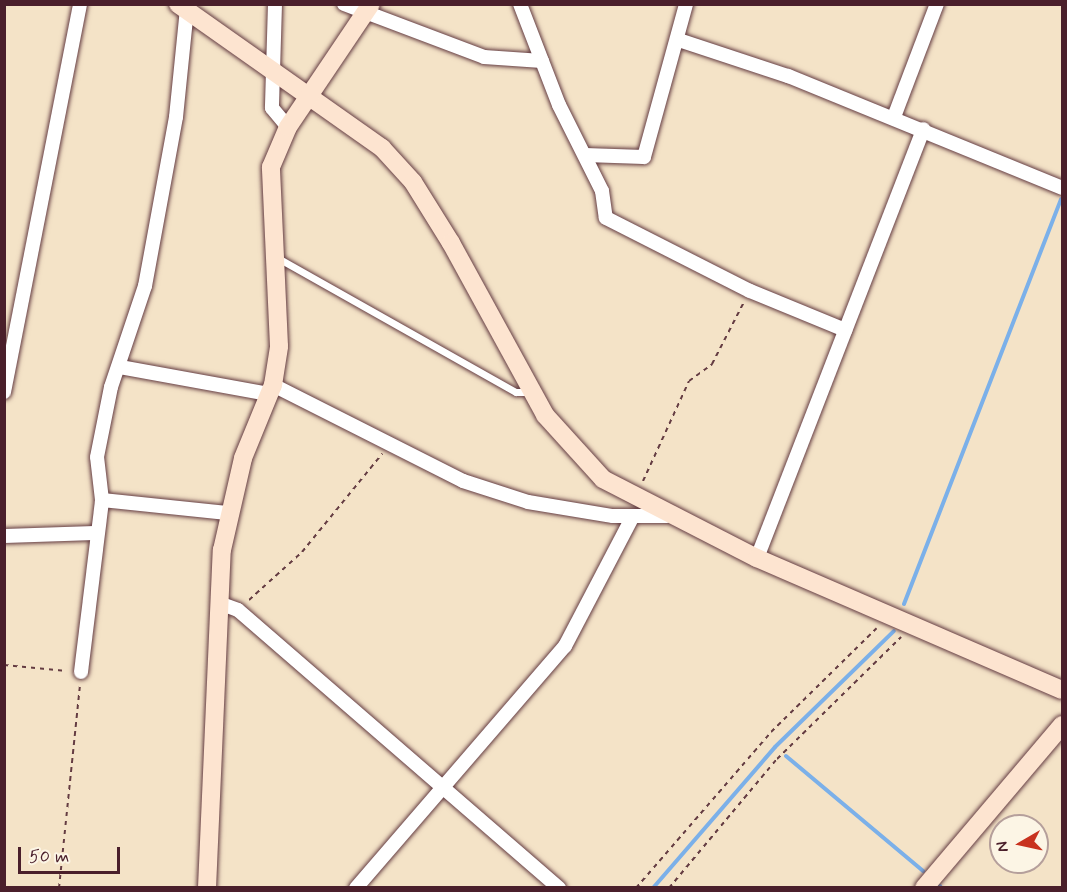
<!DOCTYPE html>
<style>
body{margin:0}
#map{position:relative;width:1067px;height:892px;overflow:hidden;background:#f4e3c7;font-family:Mynerve,sans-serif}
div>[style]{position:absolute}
.stream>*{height:4px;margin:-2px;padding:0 2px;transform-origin:2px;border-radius:2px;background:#7bb0e9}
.path>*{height:2px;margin-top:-1px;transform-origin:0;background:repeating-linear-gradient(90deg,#643c42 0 4.5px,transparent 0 9px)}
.roads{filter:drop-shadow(0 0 2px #643c42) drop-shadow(0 0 2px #643c42)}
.lane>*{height:7px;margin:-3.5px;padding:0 3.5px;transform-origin:3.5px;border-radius:3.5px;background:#fff}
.street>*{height:14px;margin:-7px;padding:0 7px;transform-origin:7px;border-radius:7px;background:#fff}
.secondary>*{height:18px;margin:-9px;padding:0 9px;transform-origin:9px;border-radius:9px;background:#fde4d0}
span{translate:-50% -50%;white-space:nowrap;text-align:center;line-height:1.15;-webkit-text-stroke:6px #fcf5e5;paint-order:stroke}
.frame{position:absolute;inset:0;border:6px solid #4a1f2b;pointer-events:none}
.north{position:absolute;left:989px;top:814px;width:60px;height:60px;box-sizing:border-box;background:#fcf5e5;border:2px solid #b59f9b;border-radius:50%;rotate:261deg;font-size:16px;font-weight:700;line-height:24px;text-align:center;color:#4a1f2b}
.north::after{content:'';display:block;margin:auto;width:21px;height:27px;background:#c8321e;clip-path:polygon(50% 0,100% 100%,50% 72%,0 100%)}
.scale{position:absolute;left:18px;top:847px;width:102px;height:27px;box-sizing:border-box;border:3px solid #4a1f2b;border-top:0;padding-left:8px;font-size:18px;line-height:21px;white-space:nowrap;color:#4a1f2b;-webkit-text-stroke:4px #fcf5e5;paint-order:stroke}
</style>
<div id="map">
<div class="stream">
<div style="left:904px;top:604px;width:434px;rotate:-68.8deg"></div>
<div style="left:786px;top:756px;width:179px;rotate:40deg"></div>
<div style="left:940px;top:886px;width:2px;rotate:63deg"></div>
<div style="left:653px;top:888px;width:186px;rotate:-49.1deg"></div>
<div style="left:775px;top:747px;width:166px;rotate:-44.3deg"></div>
</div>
<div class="path">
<div style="left:643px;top:481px;width:110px;rotate:-65.3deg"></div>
<div style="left:689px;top:381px;width:29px;rotate:-36deg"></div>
<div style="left:712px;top:364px;width:68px;rotate:-62.7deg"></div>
<div style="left:249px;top:600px;width:72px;rotate:-42.2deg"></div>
<div style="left:302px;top:552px;width:127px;rotate:-50.8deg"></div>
<div style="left:4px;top:665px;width:63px;rotate:5.4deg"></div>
<div style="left:59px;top:888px;width:205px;rotate:-84.1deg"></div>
<div style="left:636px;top:888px;width:206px;rotate:-49.1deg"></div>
<div style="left:771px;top:732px;width:148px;rotate:-44.5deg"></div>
<div style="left:669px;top:888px;width:168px;rotate:-50.1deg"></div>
<div style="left:777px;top:759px;width:174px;rotate:-44.5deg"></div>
</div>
<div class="roads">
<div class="lane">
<div style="left:276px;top:257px;width:275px;rotate:29.4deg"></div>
<div style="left:516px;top:392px;width:13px"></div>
</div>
<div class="street">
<div style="left:275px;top:4px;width:104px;rotate:91.7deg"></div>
<div style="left:272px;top:108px;width:25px;rotate:50deg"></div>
<div style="left:344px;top:4px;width:150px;rotate:20.7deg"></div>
<div style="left:484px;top:57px;width:58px;rotate:3.9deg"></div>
<div style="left:520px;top:4px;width:108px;rotate:68.9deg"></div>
<div style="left:559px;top:105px;width:96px;rotate:63.4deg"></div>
<div style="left:602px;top:191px;width:27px;rotate:82deg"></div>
<div style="left:606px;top:218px;width:161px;rotate:26.9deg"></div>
<div style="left:750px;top:291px;width:103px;rotate:22.3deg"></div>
<div style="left:679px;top:40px;width:115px;rotate:18.3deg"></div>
<div style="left:788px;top:76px;width:296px;rotate:22.2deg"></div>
<div style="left:894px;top:117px;width:121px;rotate:-69.2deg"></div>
<div style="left:585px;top:155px;width:59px;rotate:1.9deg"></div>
<div style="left:644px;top:157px;width:159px;rotate:-74.6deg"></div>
<div style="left:120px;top:367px;width:151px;rotate:10.3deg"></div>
<div style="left:273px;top:385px;width:213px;rotate:26.8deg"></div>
<div style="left:463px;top:481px;width:68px;rotate:17.9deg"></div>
<div style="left:528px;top:502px;width:86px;rotate:9.4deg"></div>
<div style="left:613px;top:516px;width:54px"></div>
<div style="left:4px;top:392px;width:395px;rotate:-78.9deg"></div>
<div style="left:102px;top:500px;width:43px;rotate:-96.6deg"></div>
<div style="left:97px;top:457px;width:71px;rotate:-78.7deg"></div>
<div style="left:111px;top:387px;width:107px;rotate:-71.4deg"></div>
<div style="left:145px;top:286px;width:172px;rotate:-79.6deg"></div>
<div style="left:176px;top:117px;width:109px;rotate:-84.2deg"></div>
<div style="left:4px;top:536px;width:91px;rotate:-1.9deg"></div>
<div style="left:757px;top:558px;width:460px;rotate:-68.8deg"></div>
<div style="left:219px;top:603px;width:20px;rotate:20deg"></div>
<div style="left:238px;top:610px;width:425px;rotate:40.9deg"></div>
<div style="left:81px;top:672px;width:173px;rotate:-83deg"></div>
<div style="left:102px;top:500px;width:126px;rotate:5.9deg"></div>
<div style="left:356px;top:888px;width:320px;rotate:-49.2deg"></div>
<div style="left:565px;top:646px;width:144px;rotate:-62.4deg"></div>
</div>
<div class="secondary">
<div style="left:178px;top:4px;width:250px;rotate:35.2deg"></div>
<div style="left:382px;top:148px;width:46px;rotate:47.6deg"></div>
<div style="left:413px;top:182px;width:72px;rotate:58.1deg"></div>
<div style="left:451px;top:243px;width:196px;rotate:61.3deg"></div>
<div style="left:545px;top:415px;width:86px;rotate:47.8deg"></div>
<div style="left:603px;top:479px;width:173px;rotate:27.2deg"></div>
<div style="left:757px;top:558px;width:332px;rotate:23.4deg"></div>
<div style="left:207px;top:888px;width:338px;rotate:-87.5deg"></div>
<div style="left:222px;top:550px;width:94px;rotate:-77.1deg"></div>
<div style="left:243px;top:458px;width:79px;rotate:-67.7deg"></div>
<div style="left:273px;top:385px;width:39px;rotate:-81deg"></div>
<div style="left:279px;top:346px;width:179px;rotate:-92.6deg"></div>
<div style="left:271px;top:167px;width:43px;rotate:-67deg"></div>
<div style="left:288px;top:127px;width:148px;rotate:-56deg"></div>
<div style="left:924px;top:888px;width:214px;rotate:-49.7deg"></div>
</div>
</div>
<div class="frame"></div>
<div class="north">N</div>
<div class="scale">50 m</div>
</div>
